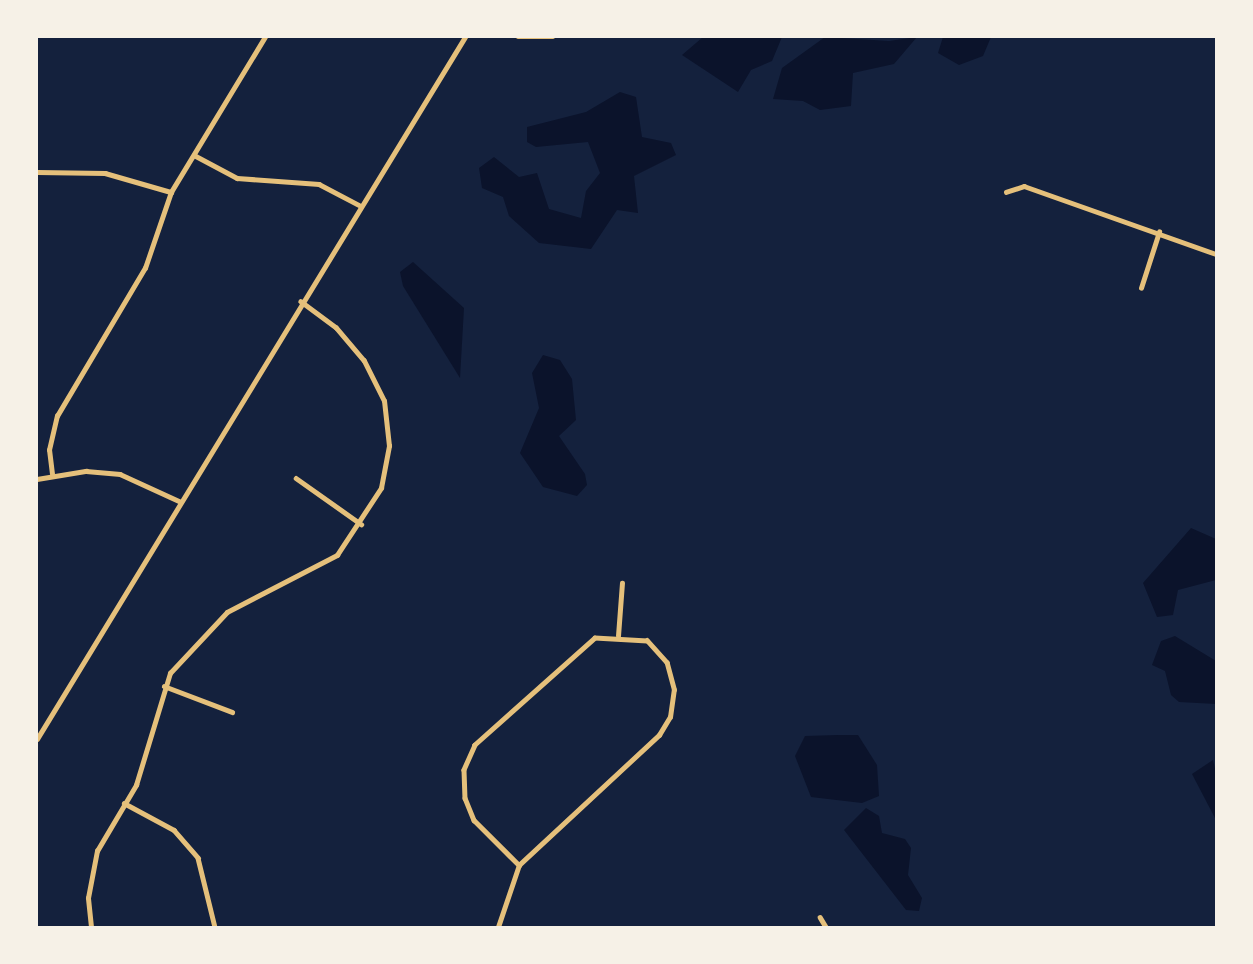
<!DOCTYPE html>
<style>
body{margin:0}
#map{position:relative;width:1253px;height:964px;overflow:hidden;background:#14213d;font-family:Karla,sans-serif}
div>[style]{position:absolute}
.water>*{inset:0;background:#0b132b}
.minor>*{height:4.5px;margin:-2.25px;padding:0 2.25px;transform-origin:2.25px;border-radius:2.25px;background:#e5c07b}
span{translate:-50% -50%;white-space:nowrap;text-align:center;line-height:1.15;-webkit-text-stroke:5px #f6f1e7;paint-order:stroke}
.frame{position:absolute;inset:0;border:38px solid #f6f1e7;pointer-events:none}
</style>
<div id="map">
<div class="water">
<div style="clip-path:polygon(703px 37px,782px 37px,772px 61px,751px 70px,738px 92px,682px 55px)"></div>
<div style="clip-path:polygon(825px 37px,889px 41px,917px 37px,894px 64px,853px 73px,851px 106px,820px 110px,803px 101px,773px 99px,782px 68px)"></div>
<div style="clip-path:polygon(943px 37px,991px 37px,983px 56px,959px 65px,938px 53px)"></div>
<div style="clip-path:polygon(620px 92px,636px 97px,642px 137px,671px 143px,676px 155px,634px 176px,638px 213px,617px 210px,591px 249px,539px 243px,509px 216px,503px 197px,482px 188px,479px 168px,494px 157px,519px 177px,537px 173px,549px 209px,581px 218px,586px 191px,600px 173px,588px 142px,536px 147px,527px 142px,527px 127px,586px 112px)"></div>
<div style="clip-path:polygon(413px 262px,464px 308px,460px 378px,403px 286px,400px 272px)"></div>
<div style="clip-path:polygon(543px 355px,560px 360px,572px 379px,576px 420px,559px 436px,585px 474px,587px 485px,577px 496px,543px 487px,520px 453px,539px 408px,532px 373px)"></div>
<div style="clip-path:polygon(1191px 528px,1216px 539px,1216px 580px,1178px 590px,1173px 615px,1157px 617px,1143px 583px)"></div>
<div style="clip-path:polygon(1175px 636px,1216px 661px,1216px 704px,1179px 702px,1171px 695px,1165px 671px,1152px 665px,1161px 641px)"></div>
<div style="clip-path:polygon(838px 735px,858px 735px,877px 765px,879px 796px,862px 803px,811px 797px,795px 756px,805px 736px)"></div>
<div style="clip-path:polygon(1213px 760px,1216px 773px,1216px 820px,1192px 774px)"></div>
<div style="clip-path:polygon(866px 808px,879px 816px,882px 833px,905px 839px,911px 848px,908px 875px,922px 898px,919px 911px,906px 910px,844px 830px)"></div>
</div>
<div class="minor">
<div style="left:518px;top:37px;width:35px"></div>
<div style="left:194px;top:155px;width:49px;rotate:28.1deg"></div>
<div style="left:237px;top:178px;width:82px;rotate:4.2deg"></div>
<div style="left:319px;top:184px;width:45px;rotate:27.7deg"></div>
<div style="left:37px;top:172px;width:68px;rotate:0.8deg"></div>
<div style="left:105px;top:173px;width:69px;rotate:16.1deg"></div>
<div style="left:1006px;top:192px;width:19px;rotate:-18deg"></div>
<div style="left:1024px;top:186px;width:204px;rotate:19.5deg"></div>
<div style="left:1141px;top:288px;width:59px;rotate:-72.2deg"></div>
<div style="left:52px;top:474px;width:24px;rotate:-97deg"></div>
<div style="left:49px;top:450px;width:35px;rotate:-77deg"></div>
<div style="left:57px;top:416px;width:172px;rotate:-59.3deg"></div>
<div style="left:145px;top:268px;width:80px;rotate:-71.1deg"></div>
<div style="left:171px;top:192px;width:181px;rotate:-58.8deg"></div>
<div style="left:296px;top:478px;width:80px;rotate:35.3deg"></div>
<div style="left:37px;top:479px;width:50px;rotate:-9.3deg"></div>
<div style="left:86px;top:471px;width:34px;rotate:5deg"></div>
<div style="left:120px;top:474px;width:65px;rotate:24.6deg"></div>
<div style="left:618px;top:636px;width:53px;rotate:-85.7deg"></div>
<div style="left:164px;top:686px;width:73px;rotate:20.9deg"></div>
<div style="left:37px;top:739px;width:822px;rotate:-58.63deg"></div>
<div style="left:124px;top:803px;width:57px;rotate:28.4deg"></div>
<div style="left:174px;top:830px;width:37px;rotate:49deg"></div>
<div style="left:198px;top:858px;width:71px;rotate:76.2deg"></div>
<div style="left:820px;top:917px;width:12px;rotate:59deg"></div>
<div style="left:91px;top:927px;width:29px;rotate:-96deg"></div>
<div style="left:88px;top:898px;width:48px;rotate:-79.2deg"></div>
<div style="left:97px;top:851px;width:77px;rotate:-59.4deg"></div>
<div style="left:136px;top:785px;width:117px;rotate:-73.1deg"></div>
<div style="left:170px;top:673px;width:83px;rotate:-46.9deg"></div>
<div style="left:227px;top:612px;width:124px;rotate:-27.4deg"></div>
<div style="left:337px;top:555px;width:80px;rotate:-56.7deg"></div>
<div style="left:381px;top:488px;width:43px;rotate:-79.2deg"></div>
<div style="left:389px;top:446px;width:45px;rotate:-96.3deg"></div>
<div style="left:384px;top:401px;width:45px;rotate:-116.6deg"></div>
<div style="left:364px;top:361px;width:43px;rotate:-130.3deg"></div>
<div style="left:336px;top:328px;width:44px;rotate:-143.4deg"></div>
<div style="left:498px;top:927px;width:65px;rotate:-71.3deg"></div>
<div style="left:519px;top:865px;width:191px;rotate:-42.9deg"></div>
<div style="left:659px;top:735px;width:21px;rotate:-59deg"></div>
<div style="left:670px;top:717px;width:27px;rotate:-82deg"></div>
<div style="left:674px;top:690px;width:28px;rotate:-105deg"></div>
<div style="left:667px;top:663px;width:30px;rotate:-132deg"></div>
<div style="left:647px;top:641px;width:52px;rotate:-176.7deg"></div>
<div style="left:595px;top:638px;width:161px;rotate:138.3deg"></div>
<div style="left:475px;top:745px;width:27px;rotate:114deg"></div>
<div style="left:464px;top:770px;width:28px;rotate:88deg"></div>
<div style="left:465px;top:798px;width:24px;rotate:68deg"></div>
<div style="left:474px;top:820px;width:64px;rotate:45deg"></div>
</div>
<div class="frame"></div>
</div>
